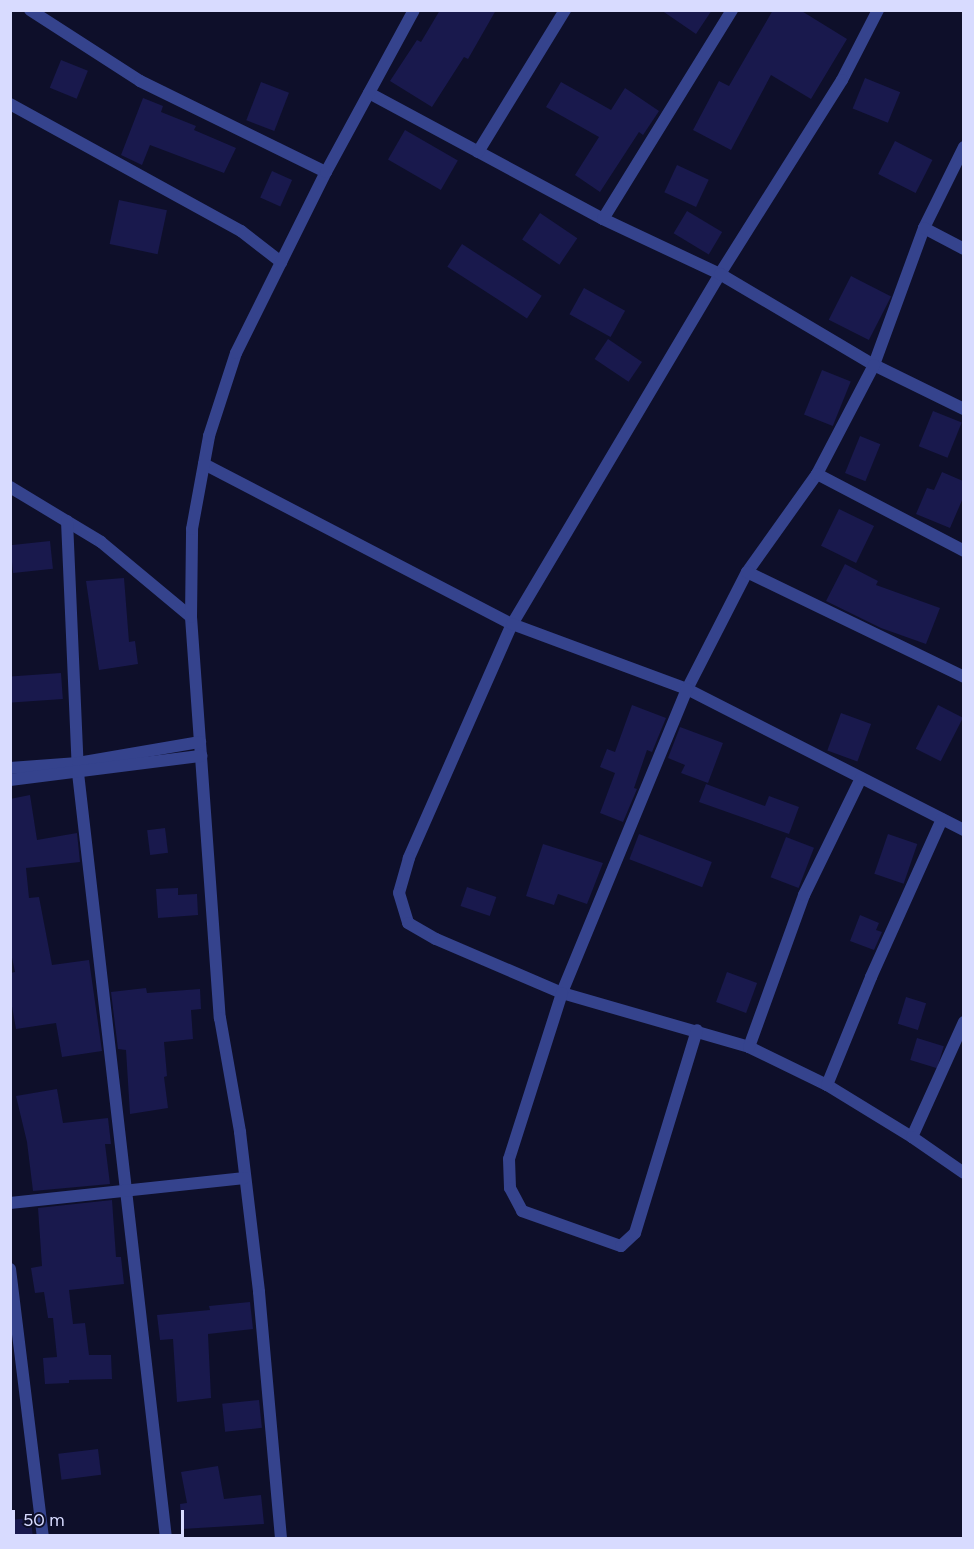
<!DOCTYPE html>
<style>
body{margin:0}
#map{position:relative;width:974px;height:1549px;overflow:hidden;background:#0e0f2a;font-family:Figtree,sans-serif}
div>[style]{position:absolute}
.building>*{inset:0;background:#19194d;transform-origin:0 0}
.minor>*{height:12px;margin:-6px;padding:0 6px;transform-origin:6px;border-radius:6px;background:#35438d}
.tertiary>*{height:12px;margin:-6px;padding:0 6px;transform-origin:6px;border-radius:6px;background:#35438d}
span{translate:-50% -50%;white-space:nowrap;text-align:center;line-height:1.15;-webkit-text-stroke:5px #0e0f2a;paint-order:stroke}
.frame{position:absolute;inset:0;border:12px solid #d8dbff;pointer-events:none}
.scale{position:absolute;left:12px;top:1510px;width:172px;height:27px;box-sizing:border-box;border:3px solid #d8dbff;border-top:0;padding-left:8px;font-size:18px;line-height:21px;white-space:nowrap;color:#d8dbff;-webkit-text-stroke:4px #0e0f2a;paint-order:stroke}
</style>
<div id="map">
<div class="building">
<div style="clip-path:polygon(440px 10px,496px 10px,468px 59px,464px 57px,432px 107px,390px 81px,417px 40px,421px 42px)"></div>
<div style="clip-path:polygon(661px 10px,712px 10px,696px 34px)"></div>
<div style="clip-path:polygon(773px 10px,800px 10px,847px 39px,811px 99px,771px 75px,731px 150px,693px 130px,719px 81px,729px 86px)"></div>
<div style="left:61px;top:60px;width:29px;height:30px;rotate:22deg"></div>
<div style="left:865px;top:78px;width:38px;height:33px;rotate:22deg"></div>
<div style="left:261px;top:82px;width:30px;height:41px;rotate:21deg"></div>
<div style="clip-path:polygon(561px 82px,611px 110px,625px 88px,659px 111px,643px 135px,639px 132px,600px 192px,575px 175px,599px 137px,546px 107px)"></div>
<div style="clip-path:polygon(143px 98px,163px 106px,161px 112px,196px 126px,194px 130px,236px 148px,224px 173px,150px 145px,142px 165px,121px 155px)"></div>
<div style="left:405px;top:130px;width:61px;height:34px;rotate:30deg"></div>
<div style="left:895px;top:141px;width:42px;height:37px;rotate:27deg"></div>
<div style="left:677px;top:165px;width:35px;height:30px;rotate:25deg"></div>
<div style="left:272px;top:171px;width:22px;height:29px;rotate:24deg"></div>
<div style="left:119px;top:200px;width:49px;height:45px;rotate:12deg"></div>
<div style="left:687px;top:211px;width:41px;height:26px;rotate:31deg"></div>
<div style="left:540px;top:213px;width:45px;height:32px;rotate:34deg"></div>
<div style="left:462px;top:244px;width:95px;height:27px;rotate:33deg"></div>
<div style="left:851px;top:276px;width:45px;height:49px;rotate:27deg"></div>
<div style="left:584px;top:288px;width:47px;height:30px;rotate:29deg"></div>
<div style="left:608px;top:339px;width:41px;height:24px;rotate:34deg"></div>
<div style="left:822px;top:370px;width:31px;height:48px;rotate:22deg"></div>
<div style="left:933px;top:411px;width:31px;height:38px;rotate:22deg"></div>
<div style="left:860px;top:436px;width:22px;height:40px;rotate:22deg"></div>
<div style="clip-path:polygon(942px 472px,963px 481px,963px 498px,950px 528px,916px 514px,927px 488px,934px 490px)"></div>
<div style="left:839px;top:509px;width:39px;height:41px;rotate:26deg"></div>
<div style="left:50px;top:541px;width:28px;height:40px;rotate:84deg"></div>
<div style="clip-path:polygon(845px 564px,878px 581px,876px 585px,940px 608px,926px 644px,881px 628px,826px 601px)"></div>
<div style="clip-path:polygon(124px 578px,129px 642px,135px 641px,138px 664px,99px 670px,86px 581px)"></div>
<div style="left:61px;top:673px;width:26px;height:51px;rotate:86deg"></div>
<div style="clip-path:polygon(632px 705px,666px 718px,652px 752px,647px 750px,634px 788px,637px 789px,623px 822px,600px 813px,615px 773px,600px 767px,607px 749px,615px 752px)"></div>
<div style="left:938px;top:705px;width:28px;height:49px;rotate:27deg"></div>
<div style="left:841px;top:713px;width:32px;height:40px;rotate:20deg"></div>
<div style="clip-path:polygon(680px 727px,723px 743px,708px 783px,681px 773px,685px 765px,668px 758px)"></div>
<div style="clip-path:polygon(706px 784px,765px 806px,769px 796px,799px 807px,789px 834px,699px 802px)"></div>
<div style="clip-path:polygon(30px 795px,37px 840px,77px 833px,80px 862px,26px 868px,29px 898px,39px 897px,52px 965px,89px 960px,102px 1051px,62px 1057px,56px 1023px,16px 1029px,10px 995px,10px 973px,15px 972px,10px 948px,10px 799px)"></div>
<div style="left:165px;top:828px;width:25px;height:18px;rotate:83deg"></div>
<div style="left:639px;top:834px;width:78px;height:27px;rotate:21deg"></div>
<div style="left:888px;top:834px;width:31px;height:42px;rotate:19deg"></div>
<div style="left:786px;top:837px;width:30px;height:43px;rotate:21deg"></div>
<div style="clip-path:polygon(543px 844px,603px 863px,587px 904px,558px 894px,554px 905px,526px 896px)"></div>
<div style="left:467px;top:887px;width:31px;height:20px;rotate:19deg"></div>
<div style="clip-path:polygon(178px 888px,178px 895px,197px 894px,198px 915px,158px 918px,156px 889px)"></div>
<div style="clip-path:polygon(860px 915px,879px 923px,876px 930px,882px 932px,874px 950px,850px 941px)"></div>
<div style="left:727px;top:972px;width:32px;height:32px;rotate:20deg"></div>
<div style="clip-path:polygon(146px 988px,147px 993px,200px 989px,201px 1009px,191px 1010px,193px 1039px,164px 1042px,167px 1076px,164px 1077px,168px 1108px,130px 1114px,126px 1050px,118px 1049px,111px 992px)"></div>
<div style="left:906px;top:997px;width:21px;height:28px;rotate:17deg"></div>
<div style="left:917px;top:1038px;width:28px;height:23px;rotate:17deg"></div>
<div style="clip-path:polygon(57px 1089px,63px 1123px,108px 1118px,111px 1144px,105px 1144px,110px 1184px,33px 1191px,27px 1142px,16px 1096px)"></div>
<div style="clip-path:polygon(112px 1200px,116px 1257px,121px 1257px,124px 1284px,69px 1290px,73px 1324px,85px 1323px,89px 1355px,111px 1355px,112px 1379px,69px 1380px,69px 1383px,45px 1384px,43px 1358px,57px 1357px,53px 1318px,48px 1318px,44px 1292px,35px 1293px,31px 1268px,42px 1266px,38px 1208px)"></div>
<div style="clip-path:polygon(250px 1302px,253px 1329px,208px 1334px,211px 1398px,177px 1402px,173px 1339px,160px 1340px,157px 1315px,210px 1310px,209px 1306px)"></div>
<div style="left:259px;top:1400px;width:28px;height:37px;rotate:84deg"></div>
<div style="left:98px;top:1449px;width:26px;height:40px;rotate:83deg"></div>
<div style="clip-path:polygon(218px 1466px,224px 1499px,261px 1495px,264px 1524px,182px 1529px,180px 1504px,187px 1503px,181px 1472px)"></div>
<div style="clip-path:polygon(31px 1518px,33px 1539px,10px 1539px,10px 1520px)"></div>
</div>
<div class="minor">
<div style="left:30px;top:10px;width:131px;rotate:32.8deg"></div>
<div style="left:140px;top:81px;width:207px;rotate:26.1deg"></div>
<div style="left:878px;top:10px;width:79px;rotate:117.2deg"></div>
<div style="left:842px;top:80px;width:229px;rotate:122.2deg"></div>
<div style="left:720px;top:274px;width:407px;rotate:120.7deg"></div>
<div style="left:512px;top:624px;width:256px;rotate:113.8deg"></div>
<div style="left:409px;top:858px;width:36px;rotate:106deg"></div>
<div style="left:399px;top:893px;width:31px;rotate:73deg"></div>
<div style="left:408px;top:923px;width:32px;rotate:30deg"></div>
<div style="left:436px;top:939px;width:137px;rotate:23.2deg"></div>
<div style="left:562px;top:993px;width:195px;rotate:16.1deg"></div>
<div style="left:749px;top:1047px;width:87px;rotate:26deg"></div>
<div style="left:827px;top:1085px;width:100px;rotate:31.5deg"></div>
<div style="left:912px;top:1137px;width:126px;rotate:-65.7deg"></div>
<div style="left:369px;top:93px;width:266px;rotate:28.3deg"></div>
<div style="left:603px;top:219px;width:129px;rotate:25.2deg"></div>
<div style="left:720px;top:274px;width:179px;rotate:30.6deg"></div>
<div style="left:874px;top:365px;width:100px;rotate:26.1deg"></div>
<div style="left:10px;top:104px;width:264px;rotate:28.8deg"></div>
<div style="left:241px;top:231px;width:51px;rotate:37.8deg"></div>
<div style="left:964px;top:147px;width:90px;rotate:116.3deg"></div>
<div style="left:924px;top:228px;width:146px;rotate:110.1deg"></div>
<div style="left:874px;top:365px;width:123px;rotate:117.6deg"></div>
<div style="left:817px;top:474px;width:120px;rotate:125.5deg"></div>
<div style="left:747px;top:572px;width:131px;rotate:117.1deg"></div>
<div style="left:687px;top:689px;width:311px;rotate:27deg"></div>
<div style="left:478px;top:152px;width:167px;rotate:-58.5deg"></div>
<div style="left:603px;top:219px;width:246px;rotate:-58.3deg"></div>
<div style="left:924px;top:228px;width:45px;rotate:27.7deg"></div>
<div style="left:204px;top:464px;width:347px;rotate:27.5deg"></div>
<div style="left:512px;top:624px;width:187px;rotate:20.4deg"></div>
<div style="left:687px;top:689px;width:329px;rotate:112.4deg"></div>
<div style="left:562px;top:993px;width:174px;rotate:107.7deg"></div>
<div style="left:509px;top:1159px;width:29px;rotate:88deg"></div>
<div style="left:510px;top:1188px;width:26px;rotate:62deg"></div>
<div style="left:522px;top:1211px;width:105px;rotate:19.5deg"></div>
<div style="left:621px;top:1246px;width:19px;rotate:-43deg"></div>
<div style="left:635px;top:1233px;width:212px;rotate:-73deg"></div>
<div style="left:817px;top:474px;width:166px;rotate:27.6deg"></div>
<div style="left:10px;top:487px;width:106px;rotate:31.1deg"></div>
<div style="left:101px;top:542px;width:117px;rotate:39.8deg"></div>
<div style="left:191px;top:617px;width:402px;rotate:85.9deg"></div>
<div style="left:220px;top:1018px;width:116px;rotate:80deg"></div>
<div style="left:240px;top:1132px;width:161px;rotate:83.2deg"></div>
<div style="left:259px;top:1292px;width:247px;rotate:84.9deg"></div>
<div style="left:67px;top:521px;width:252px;rotate:87.5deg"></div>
<div style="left:78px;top:773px;width:770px;rotate:83.44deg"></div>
<div style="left:747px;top:572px;width:241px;rotate:25.8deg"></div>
<div style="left:10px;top:768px;width:68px;rotate:-4.2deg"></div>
<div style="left:78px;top:763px;width:124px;rotate:-9.8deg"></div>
<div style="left:10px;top:780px;width:193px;rotate:-7.2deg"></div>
<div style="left:749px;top:1047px;width:162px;rotate:-70.1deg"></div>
<div style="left:804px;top:895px;width:130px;rotate:-64deg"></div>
<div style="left:827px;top:1085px;width:117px;rotate:-67.8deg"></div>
<div style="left:871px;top:977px;width:173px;rotate:-65.8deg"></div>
<div style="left:912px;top:1137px;width:63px;rotate:34.7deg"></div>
<div style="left:10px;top:1203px;width:236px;rotate:-6.1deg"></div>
<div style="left:10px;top:1269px;width:271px;rotate:83deg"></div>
</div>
<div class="tertiary">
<div style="left:191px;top:617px;width:88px;rotate:-89.3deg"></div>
<div style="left:192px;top:529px;width:95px;rotate:-79.6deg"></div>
<div style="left:209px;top:436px;width:87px;rotate:-72deg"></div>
<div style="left:236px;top:353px;width:202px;rotate:-63.6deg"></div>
<div style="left:326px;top:172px;width:184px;rotate:-61.5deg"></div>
</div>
<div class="frame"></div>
<div class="scale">50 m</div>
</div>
